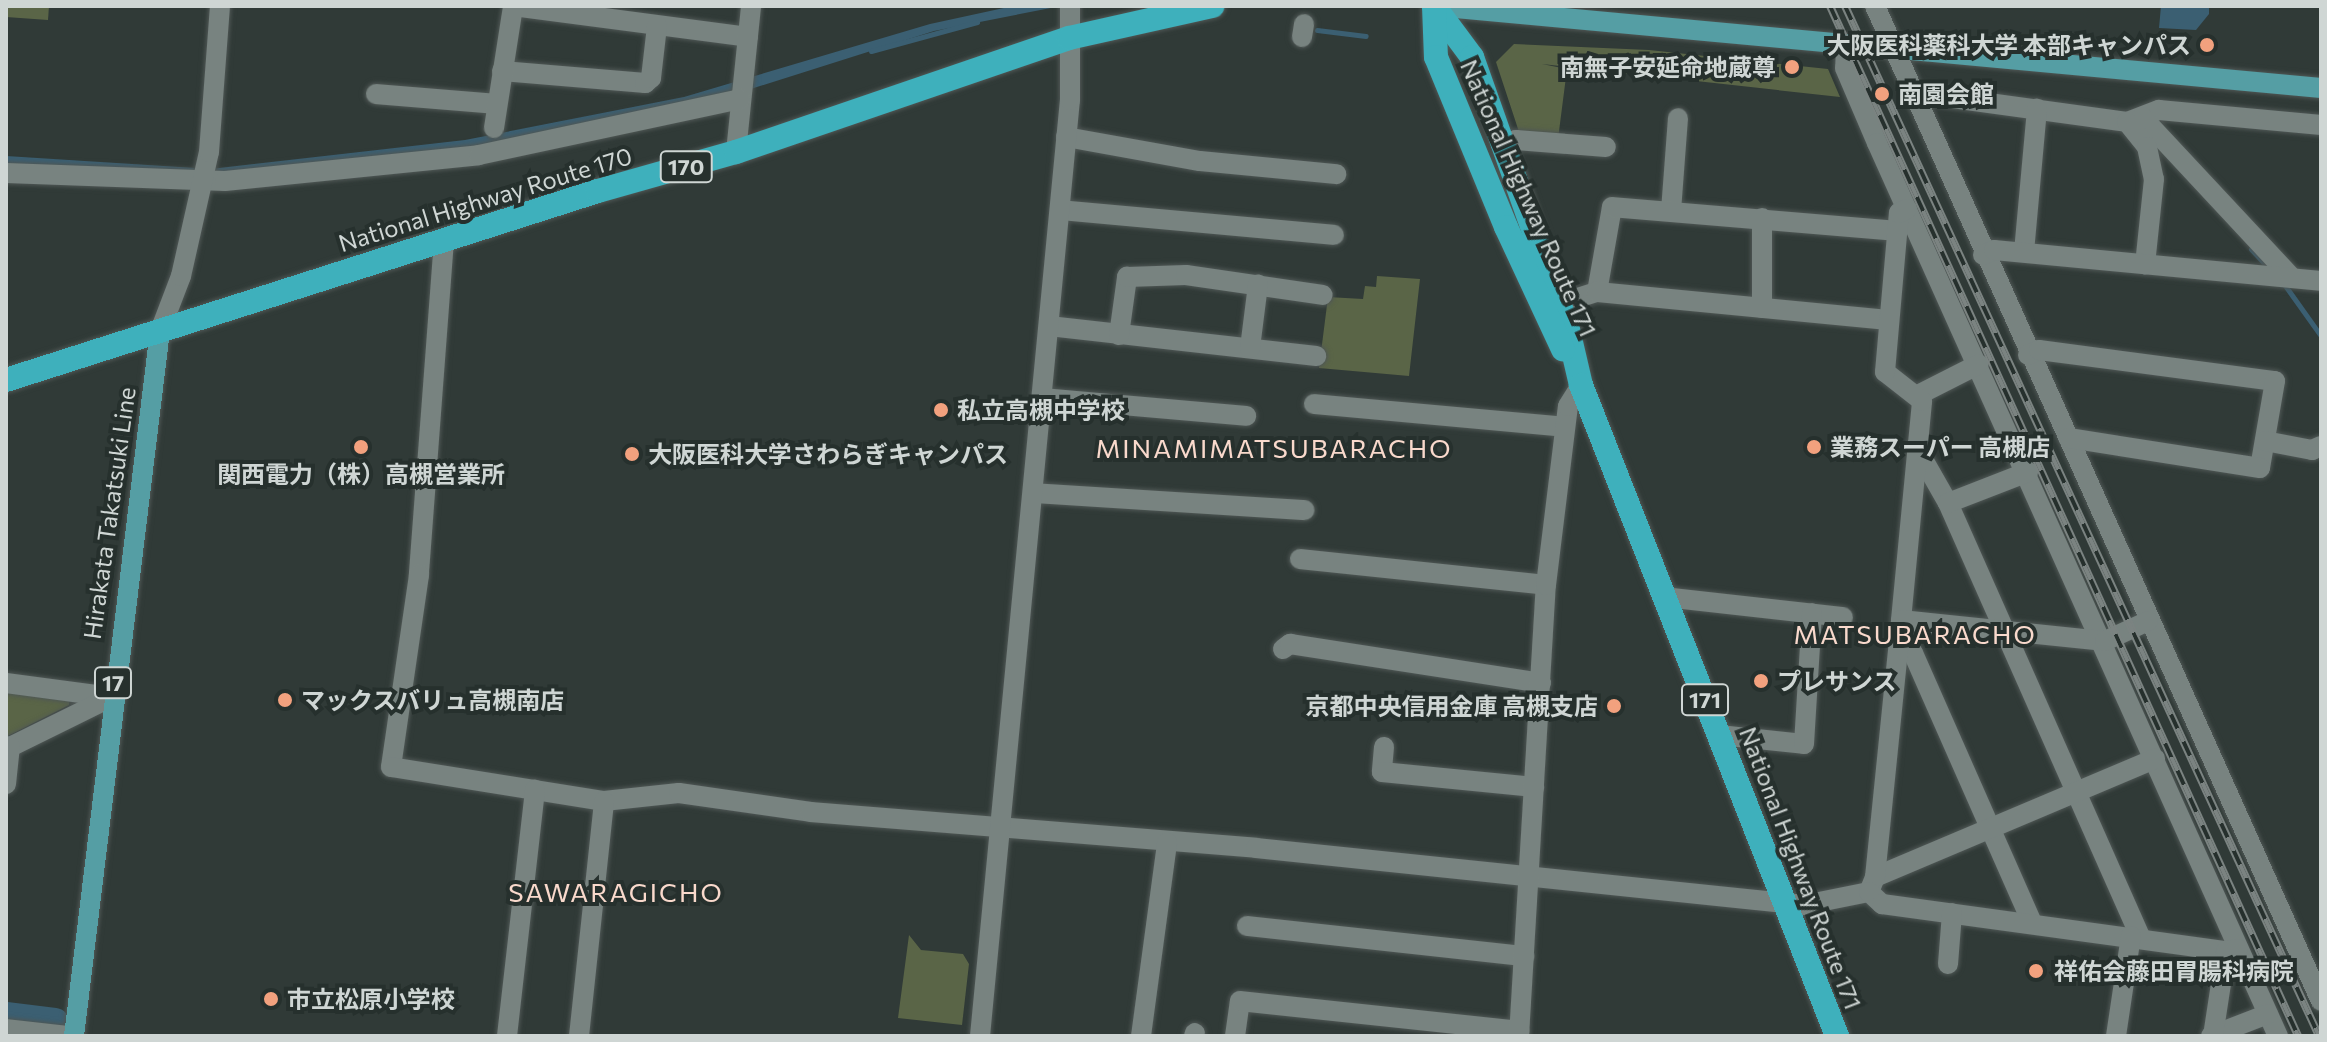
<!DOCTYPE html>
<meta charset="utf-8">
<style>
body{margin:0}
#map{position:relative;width:2327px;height:1042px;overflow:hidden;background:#303a37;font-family:Commissioner,"Noto Sans JP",sans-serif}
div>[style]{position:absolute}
.green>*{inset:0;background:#5a6547}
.water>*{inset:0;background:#3b5f72}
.stream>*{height:5px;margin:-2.5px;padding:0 2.5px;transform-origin:2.5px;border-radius:2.5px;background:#3b5f72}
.river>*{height:30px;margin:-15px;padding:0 15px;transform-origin:15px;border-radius:15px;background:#3b5f72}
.roads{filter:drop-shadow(0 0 2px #4f5755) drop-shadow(0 0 2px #4f5755)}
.minor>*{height:20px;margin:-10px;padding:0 10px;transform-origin:10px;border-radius:10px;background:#788380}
.major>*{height:20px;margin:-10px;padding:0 10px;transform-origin:10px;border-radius:10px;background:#559ea4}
.highway>*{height:24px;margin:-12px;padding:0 12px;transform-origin:12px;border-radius:12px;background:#3eb0bc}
.rail>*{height:8px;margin-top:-4px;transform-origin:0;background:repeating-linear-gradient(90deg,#26302d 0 15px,#7b8381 0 30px);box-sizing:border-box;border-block:2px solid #7b8381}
.dots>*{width:22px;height:22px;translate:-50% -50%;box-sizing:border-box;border:4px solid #26302d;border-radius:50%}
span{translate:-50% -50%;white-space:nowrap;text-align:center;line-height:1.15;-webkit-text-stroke:8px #26302d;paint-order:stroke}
.shield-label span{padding:2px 6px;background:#26302d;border:2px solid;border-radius:6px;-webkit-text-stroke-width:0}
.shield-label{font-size:22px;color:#cfd6d4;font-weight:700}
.poi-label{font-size:24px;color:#cfd6d4;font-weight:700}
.right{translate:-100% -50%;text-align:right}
.left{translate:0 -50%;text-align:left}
.street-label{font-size:24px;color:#cfd6d4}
.neighbourhood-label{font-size:26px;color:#f9d9cc;letter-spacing:2px}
.frame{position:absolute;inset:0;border:8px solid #cfd6d4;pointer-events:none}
</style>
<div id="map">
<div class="green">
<div style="clip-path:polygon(6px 6px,49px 6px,48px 20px,6px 17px)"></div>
<div style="clip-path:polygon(1514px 44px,1649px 50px,1828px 69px,1840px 97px,1542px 64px,1567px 69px,1558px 139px,1520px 135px,1496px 62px)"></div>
<div style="clip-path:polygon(1377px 276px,1420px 279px,1409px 376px,1319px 368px,1328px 297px,1363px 299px,1365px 286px,1376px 287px)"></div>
<div style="clip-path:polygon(6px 689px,70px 697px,69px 705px,6px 737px)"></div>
<div style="clip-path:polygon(909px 935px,921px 950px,963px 954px,969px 964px,962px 1025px,898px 1018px)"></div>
</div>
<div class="water">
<div style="clip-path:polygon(1013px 6px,1061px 6px,934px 31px,735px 94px,476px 148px,216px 179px,6px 166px,6px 156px,211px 169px,465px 140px,684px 97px,930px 24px)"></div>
<div style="clip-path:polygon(2161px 6px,2209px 6px,2209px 14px,2196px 30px,2159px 28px)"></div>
</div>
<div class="stream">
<div style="left:1317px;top:30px;width:49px;rotate:7deg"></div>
<div style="left:871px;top:51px;width:110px;rotate:-15.3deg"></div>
<div style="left:2251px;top:249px;width:26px;rotate:47deg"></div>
<div style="left:2284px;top:284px;width:64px;rotate:54.6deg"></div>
</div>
<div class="river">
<div style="left:6px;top:1017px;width:49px;rotate:7deg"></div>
</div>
<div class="roads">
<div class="minor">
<div style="left:513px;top:6px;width:237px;rotate:7.5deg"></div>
<div style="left:1875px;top:6px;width:1090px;rotate:65.86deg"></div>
<div style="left:1302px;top:37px;width:13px;rotate:-81deg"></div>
<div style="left:1846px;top:45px;width:23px;rotate:92deg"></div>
<div style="left:1845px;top:68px;width:82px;rotate:66.9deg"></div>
<div style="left:1877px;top:143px;width:979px;rotate:65.82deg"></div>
<div style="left:502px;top:71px;width:144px;rotate:4.8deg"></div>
<div style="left:645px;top:83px;width:8px;rotate:-40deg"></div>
<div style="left:651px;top:78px;width:52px;rotate:-83.4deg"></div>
<div style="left:376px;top:94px;width:121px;rotate:4.7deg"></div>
<div style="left:1913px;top:98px;width:11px;rotate:-22deg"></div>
<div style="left:1923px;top:94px;width:206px;rotate:7.8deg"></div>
<div style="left:2127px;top:122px;width:34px;rotate:-21deg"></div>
<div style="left:2159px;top:110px;width:163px;rotate:5.3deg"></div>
<div style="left:2142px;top:117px;width:220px;rotate:47deg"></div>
<div style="left:2127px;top:122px;width:32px;rotate:51deg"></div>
<div style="left:2147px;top:147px;width:33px;rotate:78deg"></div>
<div style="left:2154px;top:179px;width:86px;rotate:96deg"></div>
<div style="left:494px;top:128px;width:123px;rotate:-81.1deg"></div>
<div style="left:1066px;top:137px;width:136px;rotate:10.2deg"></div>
<div style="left:1200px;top:161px;width:137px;rotate:5.5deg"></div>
<div style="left:1501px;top:145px;width:16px;rotate:-18deg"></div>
<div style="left:1516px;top:140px;width:90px;rotate:4.4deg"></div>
<div style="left:736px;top:152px;width:147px;rotate:-84.1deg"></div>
<div style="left:6px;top:173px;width:219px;rotate:2.1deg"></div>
<div style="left:225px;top:181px;width:255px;rotate:-5.8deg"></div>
<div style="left:479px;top:155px;width:267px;rotate:-12.1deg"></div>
<div style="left:1060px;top:210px;width:275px;rotate:5.2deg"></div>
<div style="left:1671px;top:211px;width:93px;rotate:-85.7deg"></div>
<div style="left:444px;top:240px;width:336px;rotate:94.3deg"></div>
<div style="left:419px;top:575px;width:194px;rotate:98.3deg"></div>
<div style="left:391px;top:767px;width:216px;rotate:9.1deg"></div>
<div style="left:604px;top:801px;width:75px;rotate:-6.1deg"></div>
<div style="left:679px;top:793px;width:133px;rotate:8.2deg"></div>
<div style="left:811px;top:812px;width:446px;rotate:4.6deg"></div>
<div style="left:1256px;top:848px;width:551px;rotate:5.94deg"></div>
<div style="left:1804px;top:905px;width:66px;rotate:-11.3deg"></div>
<div style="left:2024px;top:252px;width:144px;rotate:-84.8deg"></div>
<div style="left:1983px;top:255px;width:12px;rotate:-24deg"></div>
<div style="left:1994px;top:250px;width:328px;rotate:5.4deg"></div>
<div style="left:1597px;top:292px;width:86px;rotate:-80deg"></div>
<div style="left:1612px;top:207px;width:286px;rotate:4.8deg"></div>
<div style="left:1559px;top:304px;width:40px;rotate:-18deg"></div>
<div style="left:1597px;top:292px;width:293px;rotate:5.5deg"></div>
<div style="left:1762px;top:308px;width:90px;rotate:-90deg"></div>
<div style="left:1049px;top:326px;width:269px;rotate:6.4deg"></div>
<div style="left:160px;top:331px;width:59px;rotate:-69.1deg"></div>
<div style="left:181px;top:276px;width:127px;rotate:-77.3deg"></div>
<div style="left:209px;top:152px;width:146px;rotate:-85.7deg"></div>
<div style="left:1119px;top:335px;width:59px;rotate:-82.1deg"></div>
<div style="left:1127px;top:277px;width:59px;rotate:-1.9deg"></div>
<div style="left:1186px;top:275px;width:138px;rotate:8.3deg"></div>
<div style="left:1250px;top:348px;width:64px;rotate:-82.8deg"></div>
<div style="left:2028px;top:355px;width:12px;rotate:-24deg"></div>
<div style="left:2039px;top:350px;width:238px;rotate:7.5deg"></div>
<div style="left:2275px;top:381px;width:88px;rotate:99.8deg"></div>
<div style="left:2260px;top:468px;width:194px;rotate:-171.1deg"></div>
<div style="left:1918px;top:395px;width:68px;rotate:-26.9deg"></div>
<div style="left:1042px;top:398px;width:205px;rotate:5deg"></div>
<div style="left:1314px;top:404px;width:252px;rotate:5.2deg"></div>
<div style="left:2265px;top:441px;width:48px;rotate:10.8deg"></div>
<div style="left:2312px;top:450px;width:10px;rotate:-24deg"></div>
<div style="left:1916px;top:447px;width:64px;rotate:60.3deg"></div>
<div style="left:1948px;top:503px;width:475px;rotate:66.1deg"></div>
<div style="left:1033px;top:493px;width:272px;rotate:3.6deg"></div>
<div style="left:1948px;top:503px;width:86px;rotate:-21.2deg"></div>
<div style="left:1300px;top:559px;width:247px;rotate:6deg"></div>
<div style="left:1664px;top:597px;width:180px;rotate:6.4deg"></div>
<div style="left:1901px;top:620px;width:220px;rotate:-84.5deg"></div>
<div style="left:1922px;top:401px;width:47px;rotate:-141.9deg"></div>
<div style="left:1885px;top:372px;width:160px;rotate:-85deg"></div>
<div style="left:1899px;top:213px;width:9px;rotate:-27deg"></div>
<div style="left:1898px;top:638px;width:21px;rotate:45deg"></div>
<div style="left:1913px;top:653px;width:293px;rotate:66.2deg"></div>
<div style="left:1283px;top:649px;width:9px;rotate:-36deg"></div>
<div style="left:1290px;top:644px;width:254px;rotate:8.8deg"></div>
<div style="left:6px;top:683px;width:106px;rotate:7.6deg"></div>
<div style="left:1719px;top:735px;width:85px;rotate:6deg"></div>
<div style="left:1804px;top:744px;width:131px;rotate:-86.5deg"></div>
<div style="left:1384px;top:747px;width:25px;rotate:95deg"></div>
<div style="left:1382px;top:772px;width:153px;rotate:5.6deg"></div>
<div style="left:6px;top:749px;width:117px;rotate:-26.3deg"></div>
<div style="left:6px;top:784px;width:38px;rotate:-84deg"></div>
<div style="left:1875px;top:877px;width:304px;rotate:-22.9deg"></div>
<div style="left:1869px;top:892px;width:16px;rotate:-68deg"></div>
<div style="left:1875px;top:877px;width:258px;rotate:-84.2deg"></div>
<div style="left:1901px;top:620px;width:205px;rotate:5.9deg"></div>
<div style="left:2105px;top:641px;width:47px;rotate:-24.9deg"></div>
<div style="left:1869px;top:892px;width:18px;rotate:43deg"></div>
<div style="left:1882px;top:904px;width:347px;rotate:7.8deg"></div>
<div style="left:1247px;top:926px;width:279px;rotate:6.2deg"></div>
<div style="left:1948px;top:964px;width:51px;rotate:-85.5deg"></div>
<div style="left:6px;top:1029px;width:61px;rotate:6.5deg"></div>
<div style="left:507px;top:1036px;width:248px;rotate:-83.5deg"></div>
<div style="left:579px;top:1036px;width:236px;rotate:-83.9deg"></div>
<div style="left:980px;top:1036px;width:940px;rotate:-84.51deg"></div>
<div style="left:1070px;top:100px;width:94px;rotate:-90deg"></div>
<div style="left:1141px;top:1036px;width:195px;rotate:-82.3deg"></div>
<div style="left:1194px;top:1036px;width:3px;rotate:-72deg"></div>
<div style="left:1235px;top:1036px;width:35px;rotate:-82deg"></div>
<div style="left:1240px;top:1001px;width:281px;rotate:6.1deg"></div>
<div style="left:1519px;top:1036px;width:452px;rotate:-86.6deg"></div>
<div style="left:1546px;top:585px;width:180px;rotate:-83deg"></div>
<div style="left:1568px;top:406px;width:25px;rotate:-58deg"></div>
<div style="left:2116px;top:1036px;width:101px;rotate:-81.5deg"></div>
<div style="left:2211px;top:1036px;width:61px;rotate:-21.1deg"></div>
<div style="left:2213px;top:1036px;width:86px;rotate:-81.3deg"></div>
<div style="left:2226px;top:951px;width:12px;rotate:-9deg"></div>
</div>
<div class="major">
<div style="left:1434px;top:6px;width:891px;rotate:5.28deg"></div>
<div style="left:74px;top:1036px;width:710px;rotate:-83.05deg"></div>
</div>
<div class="highway">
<div style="left:1434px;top:6px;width:64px;rotate:53.3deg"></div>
<div style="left:1472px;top:57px;width:284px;rotate:70.5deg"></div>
<div style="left:1567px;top:325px;width:62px;rotate:76.9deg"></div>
<div style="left:1581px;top:385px;width:700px;rotate:68.53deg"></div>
<div style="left:1434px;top:6px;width:51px;rotate:87.8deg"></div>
<div style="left:1436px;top:57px;width:184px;rotate:67.6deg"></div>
<div style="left:1506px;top:227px;width:135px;rotate:65deg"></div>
<div style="left:6px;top:380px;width:621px;rotate:-17.71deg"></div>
<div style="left:598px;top:191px;width:143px;rotate:-15.8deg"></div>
<div style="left:736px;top:152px;width:352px;rotate:-18.9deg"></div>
<div style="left:1069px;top:38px;width:147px;rotate:-12.6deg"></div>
</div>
</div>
<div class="rail">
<div style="left:1830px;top:6px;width:1131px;rotate:65.56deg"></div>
<div style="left:1845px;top:6px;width:1134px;rotate:65.29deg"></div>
</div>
<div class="dots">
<div style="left:2207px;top:45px;background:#f2a17e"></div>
<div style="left:1792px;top:67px;background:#f2a17e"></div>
<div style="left:1882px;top:94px;background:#f2a17e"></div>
<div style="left:941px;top:410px;background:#f2a17e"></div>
<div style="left:361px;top:447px;background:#f2a17e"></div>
<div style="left:1814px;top:447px;background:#f2a17e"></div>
<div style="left:632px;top:454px;background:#f2a17e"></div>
<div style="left:1761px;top:681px;background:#f2a17e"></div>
<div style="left:285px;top:700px;background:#f2a17e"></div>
<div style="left:1614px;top:706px;background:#f2a17e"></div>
<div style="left:2036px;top:971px;background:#f2a17e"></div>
<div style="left:271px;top:999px;background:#f2a17e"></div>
</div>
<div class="shield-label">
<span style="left:686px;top:167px">170</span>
<span style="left:113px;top:683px">17</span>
<span style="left:1705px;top:700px">171</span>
</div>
<div class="poi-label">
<span class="right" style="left:2191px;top:45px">大阪医科薬科大学 本部キャンパス</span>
<span class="right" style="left:1776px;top:67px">南無子安延命地蔵尊</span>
<span class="left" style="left:1898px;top:94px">南園会館</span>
<span class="left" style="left:957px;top:410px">私立高槻中学校</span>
<span class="left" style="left:1830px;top:447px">業務スーパー 高槻店</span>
<span class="left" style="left:648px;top:454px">大阪医科大学さわらぎキャンパス</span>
<span style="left:361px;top:474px">関西電力（株）高槻営業所</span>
<span class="left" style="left:1777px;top:681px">プレサンス</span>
<span class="left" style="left:301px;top:700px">マックスバリュ高槻南店</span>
<span class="right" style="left:1598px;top:706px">京都中央信用金庫 高槻支店</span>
<span class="left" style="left:2054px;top:971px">祥佑会藤田胃腸科病院</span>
<span class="left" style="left:287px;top:999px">市立松原小学校</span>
</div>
<div class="street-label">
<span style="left:1529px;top:198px;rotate:66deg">National Highway Route 171</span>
<span style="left:485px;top:199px;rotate:-17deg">National Highway Route 170</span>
<span style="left:109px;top:513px;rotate:-82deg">Hirakata Takatsuki Line</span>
<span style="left:1801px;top:868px;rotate:69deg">National Highway Route 171</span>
</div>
<div class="neighbourhood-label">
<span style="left:1274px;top:448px">MINAMIMATSUBARACHO</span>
<span style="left:1915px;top:634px">MATSUBARACHO</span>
<span style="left:616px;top:892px">SAWARAGICHO</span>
</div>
<div class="frame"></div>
</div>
